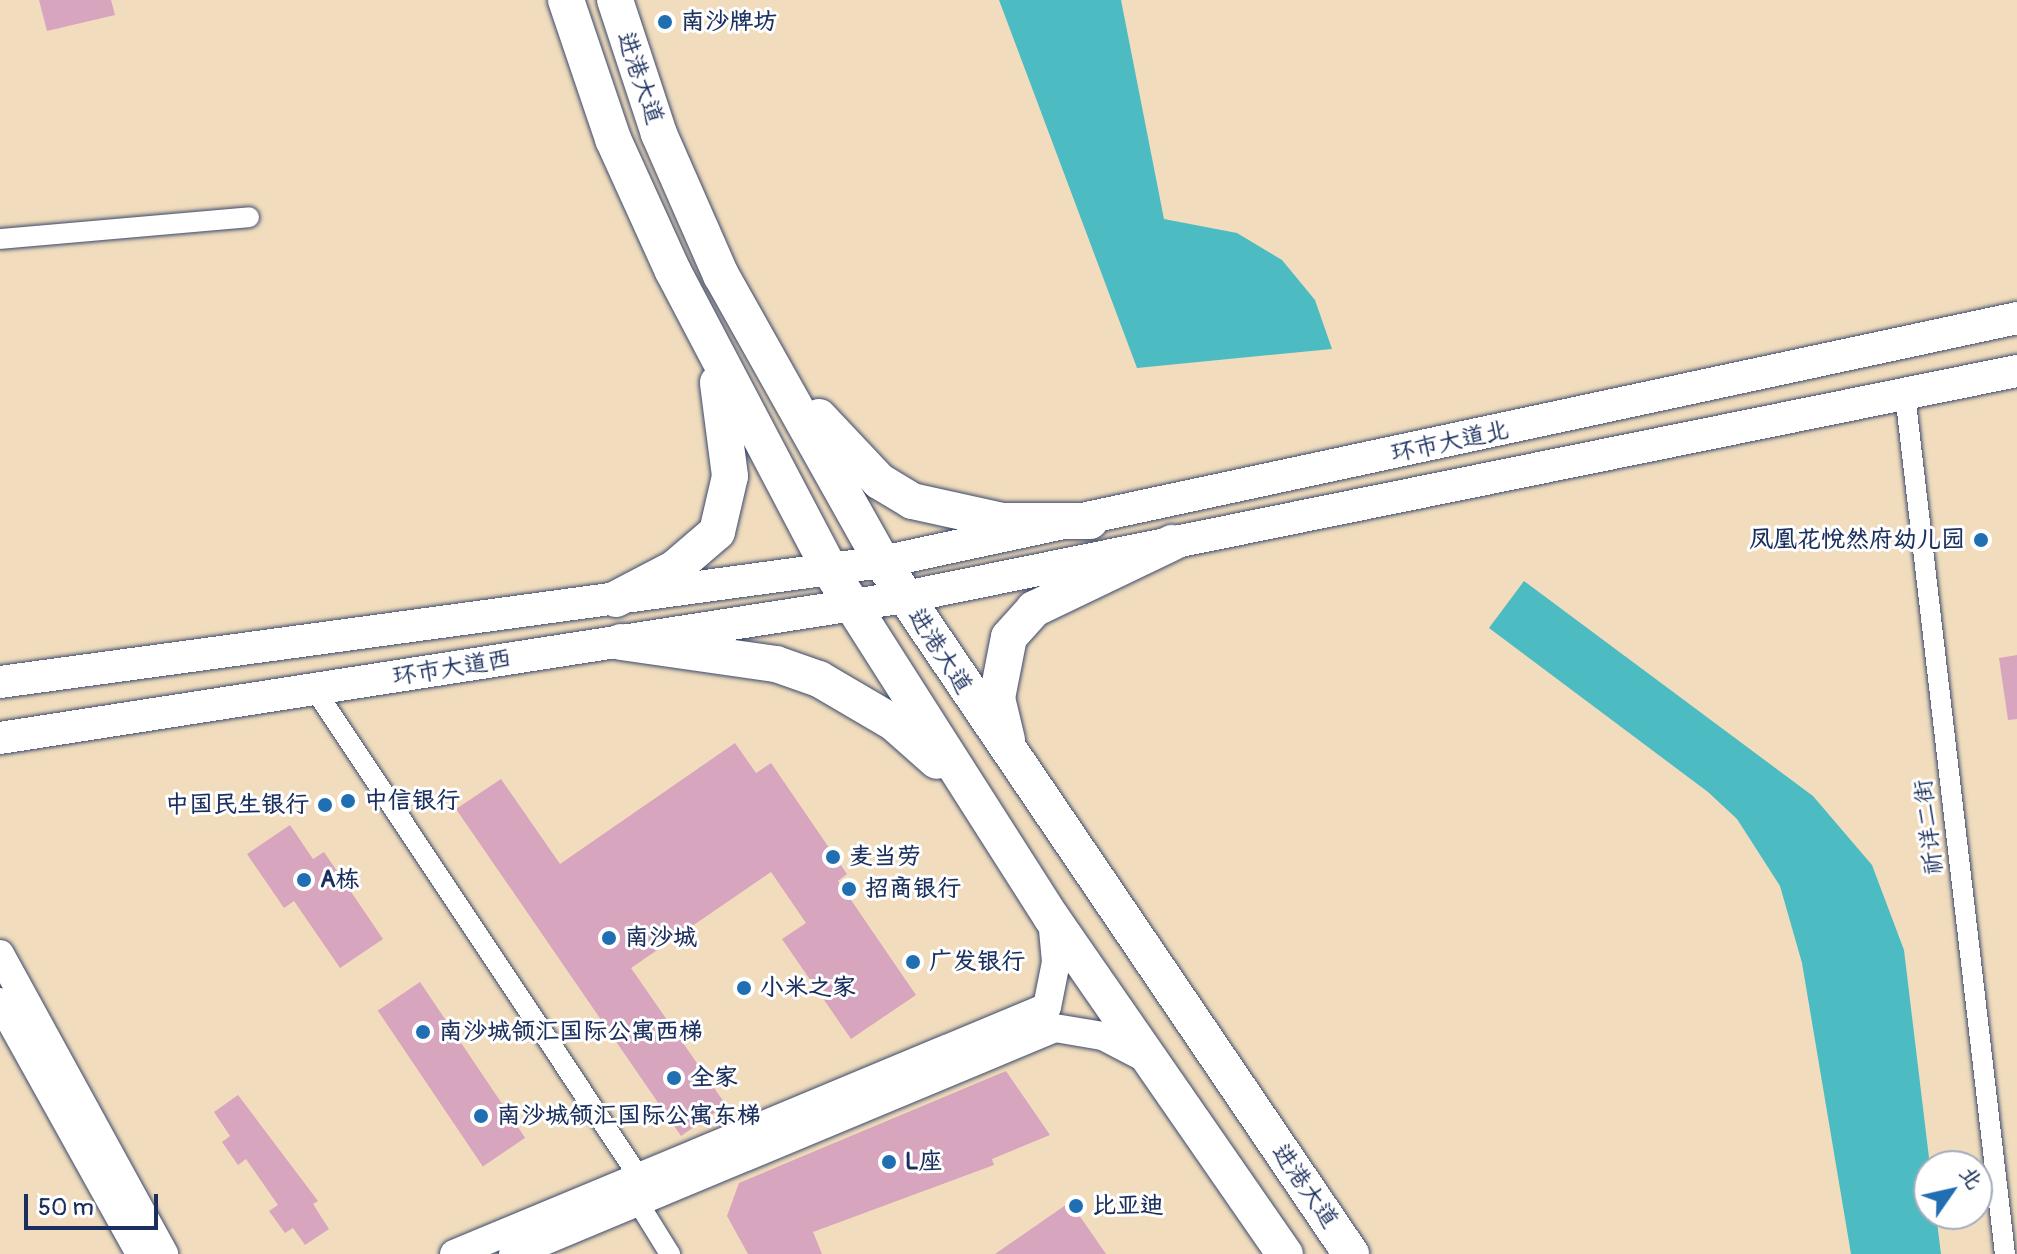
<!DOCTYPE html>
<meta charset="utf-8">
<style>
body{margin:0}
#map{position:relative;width:2017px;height:1254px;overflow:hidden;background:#f1ddbd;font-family:Pangolin,"LXGW WenKai TC",sans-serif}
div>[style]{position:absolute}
.water>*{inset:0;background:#4dbcc2}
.building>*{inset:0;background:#d8a5be;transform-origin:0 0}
.roads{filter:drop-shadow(0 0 2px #3b496c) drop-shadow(0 0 2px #3b496c)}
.street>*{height:20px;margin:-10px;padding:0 10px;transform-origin:10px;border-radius:10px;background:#fff}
.secondary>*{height:28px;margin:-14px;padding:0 14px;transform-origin:14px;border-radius:14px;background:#fff}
.primary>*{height:32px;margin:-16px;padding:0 16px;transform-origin:16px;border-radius:16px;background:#fff}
.highway>*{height:36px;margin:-18px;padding:0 18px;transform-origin:18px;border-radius:18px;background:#fff}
.dots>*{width:22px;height:22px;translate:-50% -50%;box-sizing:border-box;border:4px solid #fff;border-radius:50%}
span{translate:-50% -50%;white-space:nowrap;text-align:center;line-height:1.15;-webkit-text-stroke:6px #fff;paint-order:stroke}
.poi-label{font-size:24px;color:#1b2f5e;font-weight:700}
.left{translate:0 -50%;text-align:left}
.right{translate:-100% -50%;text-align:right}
.street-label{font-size:24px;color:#1b2f5e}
.north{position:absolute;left:1913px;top:1150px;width:80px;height:80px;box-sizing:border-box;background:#fff;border:2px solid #a4acbf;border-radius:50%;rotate:56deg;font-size:22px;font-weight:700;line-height:32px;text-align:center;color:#1b2f5e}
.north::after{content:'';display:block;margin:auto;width:28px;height:36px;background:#1f6fb2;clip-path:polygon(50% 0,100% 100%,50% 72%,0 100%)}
.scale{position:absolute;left:24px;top:1194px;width:134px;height:36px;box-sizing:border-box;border:4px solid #1b2f5e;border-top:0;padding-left:10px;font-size:24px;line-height:28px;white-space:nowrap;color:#1b2f5e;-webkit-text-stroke:6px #fff;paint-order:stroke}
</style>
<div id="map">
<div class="water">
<div style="clip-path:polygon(999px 0,1121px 0,1164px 219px,1237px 233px,1282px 260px,1315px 300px,1332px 349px,1137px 368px)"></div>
<div style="clip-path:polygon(1524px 581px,1813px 796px,1872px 865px,1904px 950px,1930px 1166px,1929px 1214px,1936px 1214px,1941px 1254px,1851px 1254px,1802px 963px,1780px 886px,1737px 819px,1708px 792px,1489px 628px)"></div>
</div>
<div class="building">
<div style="clip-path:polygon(39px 0,111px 0,115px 15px,47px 31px)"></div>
<div style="clip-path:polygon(2017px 655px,2017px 719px,2008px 720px,1999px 658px)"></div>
<div style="clip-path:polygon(735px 743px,756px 773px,771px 763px,847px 874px,838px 881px,916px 995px,851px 1039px,782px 939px,806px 923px,771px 872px,631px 968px,726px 1105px,681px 1136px,456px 809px,501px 779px,560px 864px)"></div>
<div style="clip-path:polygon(290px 825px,313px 859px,324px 852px,383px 939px,340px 968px,294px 901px,284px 908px,247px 854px)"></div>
<div style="left:420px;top:982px;width:188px;height:51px;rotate:56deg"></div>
<div style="clip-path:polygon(1006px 1071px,1050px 1135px,992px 1159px,994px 1165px,813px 1232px,822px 1254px,748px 1254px,727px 1216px,739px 1183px)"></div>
<div style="clip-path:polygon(238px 1095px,318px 1201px,313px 1204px,329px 1229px,305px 1245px,293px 1228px,285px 1233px,269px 1211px,278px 1205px,246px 1159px,238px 1165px,222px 1142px,230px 1136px,214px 1112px)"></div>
<div style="clip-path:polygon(1070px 1202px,1106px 1254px,995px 1254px)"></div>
</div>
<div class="roads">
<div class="street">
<div style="left:0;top:239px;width:250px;rotate:-5deg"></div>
<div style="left:1905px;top:394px;width:866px;rotate:83.37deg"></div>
<div style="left:315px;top:690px;width:585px;rotate:56.36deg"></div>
<div style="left:639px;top:1204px;width:59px;rotate:58.2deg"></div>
</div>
<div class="secondary">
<div style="left:0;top:954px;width:342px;rotate:61.3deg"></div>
<div style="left:0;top:1002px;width:288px;rotate:60.9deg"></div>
<div style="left:454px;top:1254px;width:642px;rotate:-22.61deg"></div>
<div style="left:1047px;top:1007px;width:46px;rotate:-78.7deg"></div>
<div style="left:1056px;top:962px;width:43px;rotate:-95.3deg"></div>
<div style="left:513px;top:1254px;width:587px;rotate:-22.63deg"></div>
<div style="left:1055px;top:1028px;width:49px;rotate:9.5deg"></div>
<div style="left:1103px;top:1036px;width:52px;rotate:27.6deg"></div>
</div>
<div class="primary">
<div style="left:0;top:682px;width:890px;rotate:-7.75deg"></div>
<div style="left:882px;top:562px;width:1161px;rotate:-12.13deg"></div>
<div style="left:0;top:738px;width:916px;rotate:-8.86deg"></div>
<div style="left:905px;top:597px;width:1135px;rotate:-11.49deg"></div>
</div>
<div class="highway">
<div style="left:566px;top:0;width:147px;rotate:71.3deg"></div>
<div style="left:613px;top:139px;width:145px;rotate:65.6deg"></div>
<div style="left:673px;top:271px;width:338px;rotate:62.3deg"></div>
<div style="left:830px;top:570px;width:413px;rotate:57.5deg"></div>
<div style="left:1052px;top:918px;width:409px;rotate:55.3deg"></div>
<div style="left:615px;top:0;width:141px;rotate:71.8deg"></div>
<div style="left:659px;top:134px;width:154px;rotate:66.3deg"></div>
<div style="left:721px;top:275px;width:329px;rotate:60.7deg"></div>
<div style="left:882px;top:562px;width:836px;rotate:55.87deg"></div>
<div style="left:819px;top:417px;width:88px;rotate:46.8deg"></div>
<div style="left:879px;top:481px;width:39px;rotate:31deg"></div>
<div style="left:912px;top:501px;width:93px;rotate:12.4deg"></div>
<div style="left:1003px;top:521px;width:87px"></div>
<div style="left:616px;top:599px;width:67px;rotate:-27.7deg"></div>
<div style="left:675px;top:568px;width:55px;rotate:-40.6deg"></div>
<div style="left:717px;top:532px;width:57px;rotate:-76.9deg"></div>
<div style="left:730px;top:476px;width:94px;rotate:-97.4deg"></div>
<div style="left:621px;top:642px;width:157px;rotate:8.1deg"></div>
<div style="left:776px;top:664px;width:46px;rotate:19.2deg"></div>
<div style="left:819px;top:679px;width:87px;rotate:30.4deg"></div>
<div style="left:894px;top:723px;width:57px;rotate:41.5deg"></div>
<div style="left:1007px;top:740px;width:43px;rotate:-103.4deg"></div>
<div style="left:997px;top:698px;width:62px;rotate:-78.9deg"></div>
<div style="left:1009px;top:637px;width:38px;rotate:-48deg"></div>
<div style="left:1034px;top:609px;width:153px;rotate:-25.6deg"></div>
</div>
</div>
<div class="dots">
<div style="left:665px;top:22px;background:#1f6fb2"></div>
<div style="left:1981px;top:540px;background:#1f6fb2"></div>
<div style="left:348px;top:801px;background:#1f6fb2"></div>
<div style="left:325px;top:805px;background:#1f6fb2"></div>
<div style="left:833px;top:857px;background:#1f6fb2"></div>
<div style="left:304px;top:880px;background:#1f6fb2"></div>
<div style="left:849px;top:889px;background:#1f6fb2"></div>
<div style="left:609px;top:938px;background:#1f6fb2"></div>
<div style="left:913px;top:962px;background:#1f6fb2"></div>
<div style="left:744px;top:988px;background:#1f6fb2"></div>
<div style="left:423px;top:1032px;background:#1f6fb2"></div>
<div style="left:674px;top:1078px;background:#1f6fb2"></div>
<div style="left:481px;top:1116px;background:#1f6fb2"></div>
<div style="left:889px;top:1162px;background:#1f6fb2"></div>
<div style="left:1076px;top:1206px;background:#1f6fb2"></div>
</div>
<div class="poi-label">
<span class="left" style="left:681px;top:22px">南沙牌坊</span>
<span class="right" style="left:1965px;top:540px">凤凰花悦然府幼儿园</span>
<span class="left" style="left:364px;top:801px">中信银行</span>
<span class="right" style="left:309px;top:805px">中国民生银行</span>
<span class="left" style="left:849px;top:857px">麦当劳</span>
<span class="left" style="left:320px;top:880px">A栋</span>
<span class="left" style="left:865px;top:889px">招商银行</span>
<span class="left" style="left:625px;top:938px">南沙城</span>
<span class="left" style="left:929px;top:962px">广发银行</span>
<span class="left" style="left:760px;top:988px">小米之家</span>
<span class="left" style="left:439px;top:1032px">南沙城领汇国际公寓西梯</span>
<span class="left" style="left:690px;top:1078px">全家</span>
<span class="left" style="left:497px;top:1116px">南沙城领汇国际公寓东梯</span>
<span class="left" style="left:905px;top:1162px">L座</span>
<span class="left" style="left:1092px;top:1206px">比亚迪</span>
</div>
<div class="street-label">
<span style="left:640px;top:78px;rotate:71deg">进港大道</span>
<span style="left:1450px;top:442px;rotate:-12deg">环市大道北</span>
<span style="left:940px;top:651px;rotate:57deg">进港大道</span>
<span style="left:452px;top:668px;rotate:-9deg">环市大道西</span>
<span style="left:1929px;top:827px;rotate:-97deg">祈详二街</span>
<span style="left:1305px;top:1186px;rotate:55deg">进港大道</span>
</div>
<div class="north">北</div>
<div class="scale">50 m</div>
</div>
